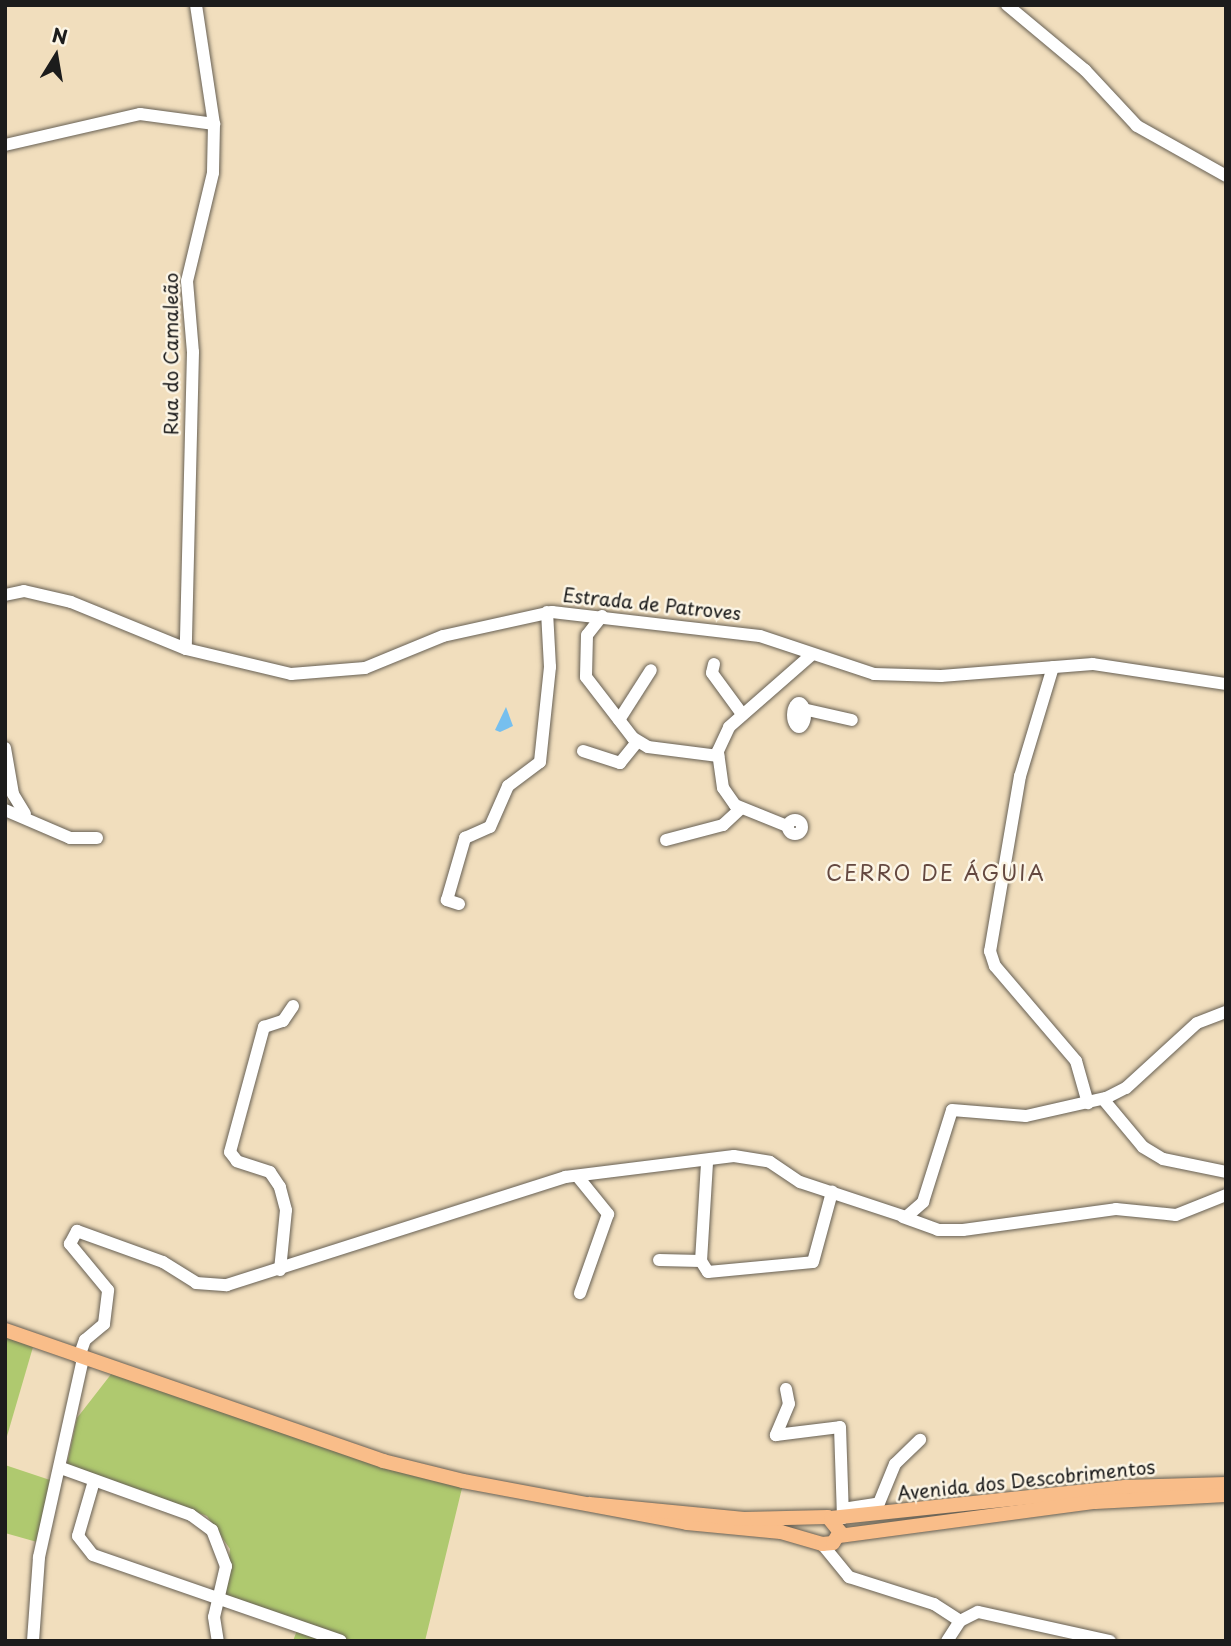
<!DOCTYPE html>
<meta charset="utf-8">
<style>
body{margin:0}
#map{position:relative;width:1231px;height:1646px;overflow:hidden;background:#f1debd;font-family:"Playpen Sans",sans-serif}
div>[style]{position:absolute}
.green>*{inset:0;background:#afc96f}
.water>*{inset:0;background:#76bfee}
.roads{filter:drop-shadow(0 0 2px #676054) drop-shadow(0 0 2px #676054)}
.minor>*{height:12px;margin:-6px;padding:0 6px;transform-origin:6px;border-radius:6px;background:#fff}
.minor>.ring{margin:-6px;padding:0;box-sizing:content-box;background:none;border:12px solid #fff;border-radius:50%}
.major>*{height:14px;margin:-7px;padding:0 7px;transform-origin:7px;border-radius:7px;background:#f9bd89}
span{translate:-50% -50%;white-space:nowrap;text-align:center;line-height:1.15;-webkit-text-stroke:5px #fcf5e5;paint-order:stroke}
.street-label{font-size:19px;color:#1c1c1c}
.neighbourhood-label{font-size:21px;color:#644840;letter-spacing:2px}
.frame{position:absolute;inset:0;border:7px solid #1c1c1c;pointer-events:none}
.north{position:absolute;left:21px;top:21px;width:70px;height:70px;-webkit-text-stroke:5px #fcf5e5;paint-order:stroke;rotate:11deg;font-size:19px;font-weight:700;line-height:28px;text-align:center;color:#1c1c1c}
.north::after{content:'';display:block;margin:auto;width:24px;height:32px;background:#1c1c1c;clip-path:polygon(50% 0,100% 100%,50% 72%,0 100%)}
</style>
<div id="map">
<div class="green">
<div style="clip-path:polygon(5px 1337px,33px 1347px,5px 1443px)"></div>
<div style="clip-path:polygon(112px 1373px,463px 1484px,425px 1641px,293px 1641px,299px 1625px,225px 1598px,230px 1549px,207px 1516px,67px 1464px,77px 1418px)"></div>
<div style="clip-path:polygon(5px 1465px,53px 1481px,37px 1542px,5px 1533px)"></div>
</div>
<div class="water">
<div style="clip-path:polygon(506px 707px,513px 726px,500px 732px,495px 730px)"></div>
</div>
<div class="roads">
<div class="minor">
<div style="left:196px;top:5px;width:120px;rotate:81.4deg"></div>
<div style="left:1007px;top:5px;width:102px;rotate:39.8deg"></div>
<div style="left:1085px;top:70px;width:76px;rotate:47.1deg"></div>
<div style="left:1137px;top:126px;width:102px;rotate:29.3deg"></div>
<div style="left:5px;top:145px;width:139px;rotate:-12.9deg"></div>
<div style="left:140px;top:114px;width:75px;rotate:7.7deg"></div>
<div style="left:214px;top:124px;width:49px;rotate:91.2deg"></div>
<div style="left:213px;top:173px;width:111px;rotate:103.5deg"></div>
<div style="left:187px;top:281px;width:71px;rotate:85.2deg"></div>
<div style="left:193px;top:352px;width:297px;rotate:91.4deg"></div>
<div style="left:5px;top:595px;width:19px;rotate:-12deg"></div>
<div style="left:24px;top:591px;width:48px;rotate:13.2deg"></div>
<div style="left:71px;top:602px;width:124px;rotate:22.2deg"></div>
<div style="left:186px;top:649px;width:108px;rotate:13.4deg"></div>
<div style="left:291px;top:674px;width:74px;rotate:-4.6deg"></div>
<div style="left:365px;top:668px;width:84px;rotate:-22.3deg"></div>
<div style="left:443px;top:636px;width:112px;rotate:-12.4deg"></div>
<div style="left:552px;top:612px;width:209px;rotate:6.6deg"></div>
<div style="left:760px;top:636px;width:120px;rotate:18.4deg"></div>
<div style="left:874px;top:674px;width:67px;rotate:1.7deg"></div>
<div style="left:941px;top:676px;width:152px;rotate:-4.5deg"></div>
<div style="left:1093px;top:664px;width:134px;rotate:8.6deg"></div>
<div style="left:602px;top:616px;width:24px;rotate:128deg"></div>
<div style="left:587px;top:635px;width:42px;rotate:91.4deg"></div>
<div style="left:586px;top:677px;width:77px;rotate:52.4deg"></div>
<div style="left:633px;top:738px;width:17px;rotate:31deg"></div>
<div style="left:648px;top:747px;width:71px;rotate:7.3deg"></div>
<div style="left:714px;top:664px;width:9px;rotate:103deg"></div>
<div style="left:712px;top:673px;width:51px;rotate:53.8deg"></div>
<div style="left:1053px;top:667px;width:114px;rotate:106.8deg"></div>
<div style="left:1020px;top:776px;width:178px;rotate:99.7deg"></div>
<div style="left:990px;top:951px;width:16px;rotate:72deg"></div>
<div style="left:995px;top:966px;width:125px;rotate:49.5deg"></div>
<div style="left:1076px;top:1061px;width:44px;rotate:74.1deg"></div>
<div class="ring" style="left:792.5px;top:702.5px;width:-1px;height:-1px"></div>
<div style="left:803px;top:709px;width:50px;rotate:12.7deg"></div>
<div style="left:619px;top:720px;width:59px;rotate:-57.4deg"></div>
<div style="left:5px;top:748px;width:47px;rotate:80.1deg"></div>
<div style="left:13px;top:794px;width:23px;rotate:59deg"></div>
<div style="left:583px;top:751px;width:39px;rotate:18deg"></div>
<div style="left:620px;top:763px;width:27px;rotate:-51deg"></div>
<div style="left:5px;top:810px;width:71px;rotate:23.3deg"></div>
<div style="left:70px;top:838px;width:27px"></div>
<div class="ring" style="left:788px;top:820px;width:2px;height:2px"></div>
<div style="left:787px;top:826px;width:56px;rotate:-158deg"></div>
<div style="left:735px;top:805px;width:21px;rotate:-125deg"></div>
<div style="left:723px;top:788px;width:37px;rotate:-98deg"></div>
<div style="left:718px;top:751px;width:26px;rotate:-65deg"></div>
<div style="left:729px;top:727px;width:108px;rotate:-41.2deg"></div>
<div style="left:666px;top:840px;width:59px;rotate:-14.7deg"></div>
<div style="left:723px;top:825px;width:23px;rotate:-43deg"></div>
<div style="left:459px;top:904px;width:13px;rotate:-162deg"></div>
<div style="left:447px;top:900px;width:65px;rotate:-73.8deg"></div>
<div style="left:465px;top:838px;width:27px;rotate:-24deg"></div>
<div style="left:490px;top:827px;width:45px;rotate:-66.3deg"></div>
<div style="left:508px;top:786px;width:40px;rotate:-37deg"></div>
<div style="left:540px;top:762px;width:96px;rotate:-84deg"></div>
<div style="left:550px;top:667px;width:55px;rotate:-93.1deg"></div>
<div style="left:1103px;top:1099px;width:62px;rotate:50.2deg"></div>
<div style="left:1143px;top:1147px;width:23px;rotate:31deg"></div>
<div style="left:1163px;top:1159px;width:64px;rotate:11.7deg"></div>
<div style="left:707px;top:1163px;width:98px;rotate:93.5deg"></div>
<div style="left:701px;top:1261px;width:13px;rotate:58deg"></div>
<div style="left:708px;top:1272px;width:105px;rotate:-5.4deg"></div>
<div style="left:813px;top:1262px;width:73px;rotate:-74.8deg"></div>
<div style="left:578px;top:1177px;width:48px;rotate:51deg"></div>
<div style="left:608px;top:1214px;width:84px;rotate:109.5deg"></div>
<div style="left:903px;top:1217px;width:37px;rotate:20deg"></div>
<div style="left:938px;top:1230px;width:25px"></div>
<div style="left:963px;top:1230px;width:154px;rotate:-7.8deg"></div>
<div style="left:1116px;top:1209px;width:60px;rotate:5.7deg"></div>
<div style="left:1176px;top:1215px;width:54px;rotate:-21.8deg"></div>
<div style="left:659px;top:1260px;width:42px;rotate:1.4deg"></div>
<div style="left:280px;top:1270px;width:60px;rotate:-84.3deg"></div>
<div style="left:286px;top:1210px;width:24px;rotate:-105deg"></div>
<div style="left:280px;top:1187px;width:18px;rotate:-124deg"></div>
<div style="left:270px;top:1172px;width:35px;rotate:-162deg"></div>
<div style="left:237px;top:1161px;width:11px;rotate:-128deg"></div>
<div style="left:230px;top:1152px;width:130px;rotate:-74.8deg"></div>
<div style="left:264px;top:1027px;width:20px;rotate:-18deg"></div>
<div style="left:283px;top:1021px;width:18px;rotate:-56deg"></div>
<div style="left:79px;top:1357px;width:18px;rotate:-71deg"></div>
<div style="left:85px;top:1340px;width:25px;rotate:-40deg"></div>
<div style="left:104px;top:1324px;width:34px;rotate:-83deg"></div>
<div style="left:108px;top:1290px;width:60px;rotate:-129.6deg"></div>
<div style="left:70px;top:1244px;width:15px;rotate:-62deg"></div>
<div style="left:77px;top:1231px;width:91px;rotate:19.8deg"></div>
<div style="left:163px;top:1262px;width:39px;rotate:32deg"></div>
<div style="left:196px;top:1283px;width:31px;rotate:4deg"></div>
<div style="left:227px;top:1285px;width:355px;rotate:-17.7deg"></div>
<div style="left:565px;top:1177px;width:170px;rotate:-7.1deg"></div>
<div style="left:734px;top:1156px;width:36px;rotate:9deg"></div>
<div style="left:770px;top:1162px;width:36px;rotate:34deg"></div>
<div style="left:800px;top:1182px;width:112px;rotate:18.3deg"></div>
<div style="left:906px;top:1217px;width:23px;rotate:-41deg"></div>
<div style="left:923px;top:1202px;width:96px;rotate:-72.5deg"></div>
<div style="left:952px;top:1110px;width:74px;rotate:4.6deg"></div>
<div style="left:1026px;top:1116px;width:82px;rotate:-12.7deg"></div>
<div style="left:1106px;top:1098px;width:22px;rotate:-27deg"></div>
<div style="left:1126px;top:1088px;width:96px;rotate:-42.5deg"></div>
<div style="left:1197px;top:1023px;width:31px;rotate:-21deg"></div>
<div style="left:786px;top:1389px;width:15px;rotate:79deg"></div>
<div style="left:789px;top:1404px;width:34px;rotate:113deg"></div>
<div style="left:776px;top:1435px;width:64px;rotate:-7.1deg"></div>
<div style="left:840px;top:1427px;width:91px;rotate:88.1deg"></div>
<div style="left:61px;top:1468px;width:138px;rotate:19.9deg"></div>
<div style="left:191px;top:1515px;width:26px;rotate:36deg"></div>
<div style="left:212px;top:1530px;width:39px;rotate:69deg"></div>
<div style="left:226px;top:1566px;width:52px;rotate:103.2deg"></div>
<div style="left:214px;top:1617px;width:24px;rotate:81deg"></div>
<div style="left:94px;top:1481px;width:57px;rotate:106.2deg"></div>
<div style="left:78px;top:1536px;width:24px;rotate:52deg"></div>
<div style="left:93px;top:1555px;width:262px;rotate:19.1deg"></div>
<div style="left:843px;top:1509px;width:36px;rotate:-9deg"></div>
<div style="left:879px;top:1503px;width:42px;rotate:-67.7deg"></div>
<div style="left:895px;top:1464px;width:35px;rotate:-44deg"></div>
<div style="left:822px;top:1544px;width:43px;rotate:50.7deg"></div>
<div style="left:849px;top:1577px;width:89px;rotate:17.6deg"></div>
<div style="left:934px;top:1604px;width:31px;rotate:33deg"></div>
<div style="left:33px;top:1641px;width:84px;rotate:-85.9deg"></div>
<div style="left:39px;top:1557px;width:204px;rotate:-77.5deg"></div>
<div style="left:947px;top:1641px;width:24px;rotate:-57deg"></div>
<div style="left:960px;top:1621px;width:20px;rotate:-27deg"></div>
<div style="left:978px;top:1612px;width:135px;rotate:12.4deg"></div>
</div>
<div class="major">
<div style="left:5px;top:1330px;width:400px;rotate:19.1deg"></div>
<div style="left:383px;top:1461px;width:82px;rotate:14deg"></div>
<div style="left:463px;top:1481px;width:228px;rotate:10.6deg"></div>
<div style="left:687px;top:1523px;width:94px;rotate:5.5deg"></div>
<div style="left:781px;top:1532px;width:43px;rotate:16.3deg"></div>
<div style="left:822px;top:1544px;width:11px;rotate:-5deg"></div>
<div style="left:833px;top:1543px;width:13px;rotate:-58deg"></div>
<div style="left:840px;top:1532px;width:19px;rotate:-129deg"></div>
<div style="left:828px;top:1517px;width:84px;rotate:178.6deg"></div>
<div style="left:744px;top:1519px;width:155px;rotate:-174.4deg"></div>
<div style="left:831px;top:1518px;width:296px;rotate:-6deg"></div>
<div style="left:1125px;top:1487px;width:101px;rotate:-1.7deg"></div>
<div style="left:839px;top:1536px;width:258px;rotate:-7.6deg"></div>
<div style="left:1095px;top:1502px;width:131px;rotate:-3.1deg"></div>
</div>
</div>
<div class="street-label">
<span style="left:171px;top:354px;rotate:-90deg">Rua do Camaleão</span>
<span style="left:652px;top:604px;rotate:6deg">Estrada de Patroves</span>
<span style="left:1026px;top:1480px;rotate:-6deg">Avenida dos Descobrimentos</span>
</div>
<div class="neighbourhood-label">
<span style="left:936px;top:872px">CERRO DE ÁGUIA</span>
</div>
<div class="frame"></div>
<div class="north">N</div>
</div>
